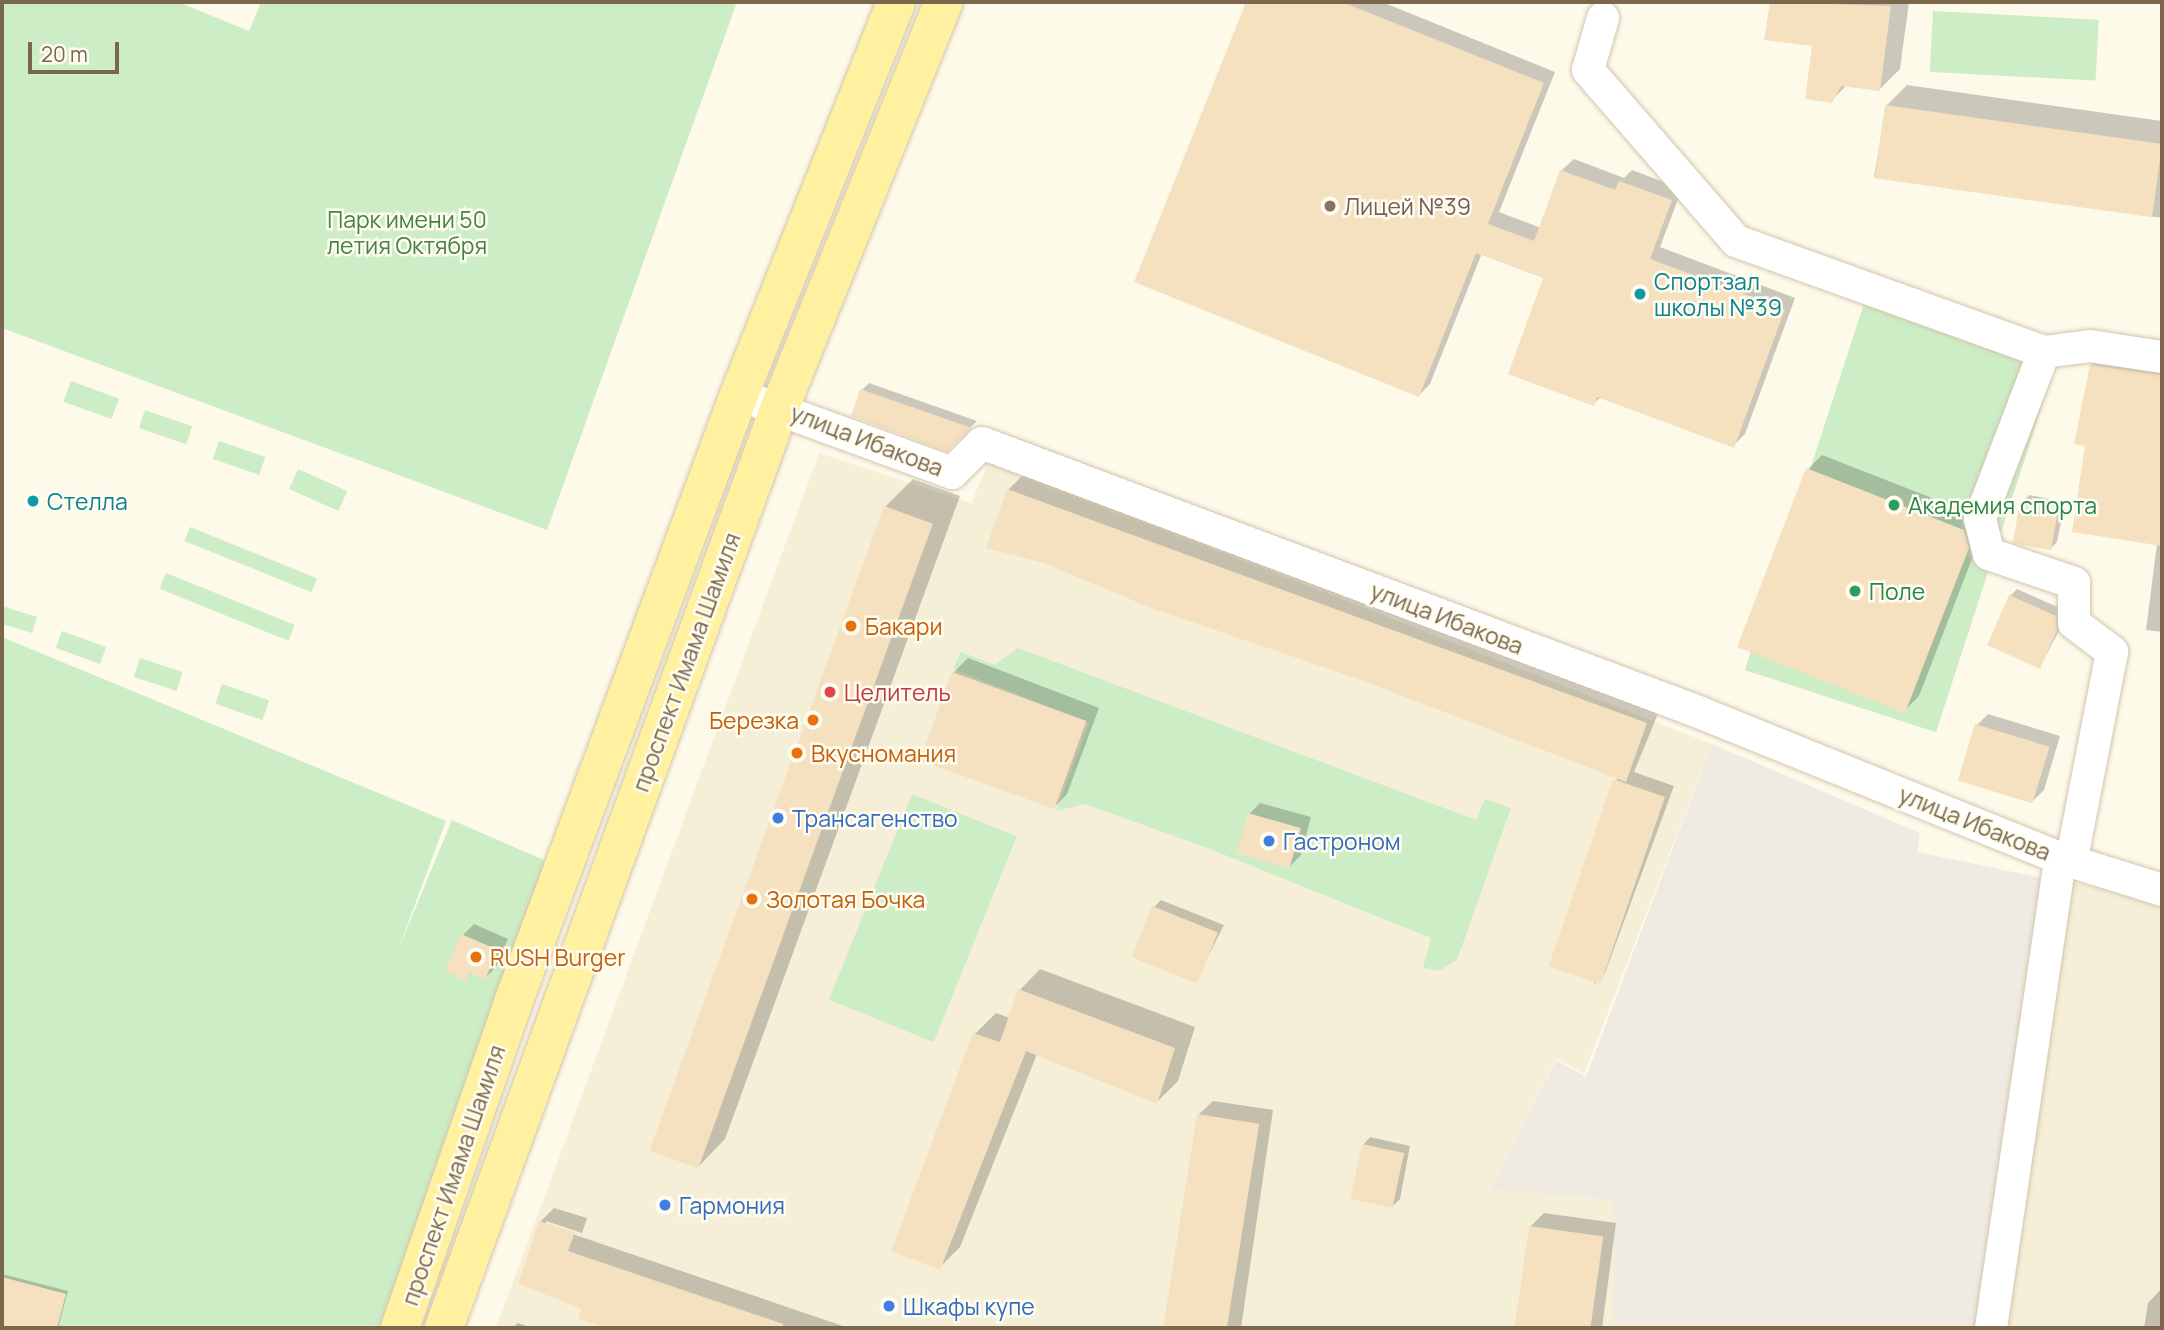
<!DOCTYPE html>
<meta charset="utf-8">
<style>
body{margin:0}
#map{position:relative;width:2164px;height:1330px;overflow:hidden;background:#fefaea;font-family:Manrope,sans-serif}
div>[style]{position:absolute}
.residential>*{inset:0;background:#f6efd8}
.industrial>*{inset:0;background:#efebe3}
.green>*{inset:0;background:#cdedc6;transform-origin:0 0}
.shadow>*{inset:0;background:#0003}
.building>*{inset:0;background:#f5e1c0;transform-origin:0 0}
.roads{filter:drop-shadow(0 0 2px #d2c6ae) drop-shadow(0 0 2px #d2c6ae)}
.minor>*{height:32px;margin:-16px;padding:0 16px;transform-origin:16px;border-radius:16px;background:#fff}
.major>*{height:38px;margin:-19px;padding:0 19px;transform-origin:19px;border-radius:19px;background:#fff1a0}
.dots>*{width:19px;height:19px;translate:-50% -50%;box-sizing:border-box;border:4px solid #fffdf2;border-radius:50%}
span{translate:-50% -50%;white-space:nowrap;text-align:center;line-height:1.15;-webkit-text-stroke:5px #fffdf2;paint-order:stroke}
.education-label{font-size:23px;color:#785e54}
.left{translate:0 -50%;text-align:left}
.park-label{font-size:23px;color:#468242}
.culture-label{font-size:23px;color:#0d838f}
.street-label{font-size:23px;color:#7b674b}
.leisure-label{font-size:23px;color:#27864d}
.food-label{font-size:23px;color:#c56008}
.right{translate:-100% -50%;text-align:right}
.health-label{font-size:23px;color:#be3a42}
.shop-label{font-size:23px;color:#366cbe}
.frame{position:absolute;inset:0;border:4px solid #7b674b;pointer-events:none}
.scale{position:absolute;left:28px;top:42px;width:91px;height:32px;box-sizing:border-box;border:4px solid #7b674b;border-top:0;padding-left:9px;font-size:21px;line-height:24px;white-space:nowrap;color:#7b674b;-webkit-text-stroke:5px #fffdf2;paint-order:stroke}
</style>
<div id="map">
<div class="residential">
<div style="clip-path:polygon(819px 453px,971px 503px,989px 461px,1712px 744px,1584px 1074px,1556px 1058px,1491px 1188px,1614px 1200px,1614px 1328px,496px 1328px)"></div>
<div style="clip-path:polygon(2047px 879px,2162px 898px,2162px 1328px,1985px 1328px)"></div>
</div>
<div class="industrial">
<div style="clip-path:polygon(1712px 744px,1920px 833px,1917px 852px,2047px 879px,1985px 1328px,1614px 1328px,1614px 1200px,1490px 1189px,1556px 1060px,1586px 1077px)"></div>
</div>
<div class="green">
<div style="clip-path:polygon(2px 2px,178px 2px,249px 31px,261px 2px,737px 2px,547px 530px,2px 328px)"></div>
<div style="left:1933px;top:11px;width:166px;height:61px;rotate:3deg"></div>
<div style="left:1870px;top:285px;width:201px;height:405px;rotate:18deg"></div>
<div style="left:71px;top:381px;width:51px;height:22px;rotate:20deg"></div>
<div style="left:145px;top:410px;width:50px;height:19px;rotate:19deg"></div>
<div style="left:219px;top:441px;width:49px;height:19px;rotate:19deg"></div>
<div style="left:298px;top:469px;width:54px;height:22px;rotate:24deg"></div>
<div style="left:190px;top:527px;width:137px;height:15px;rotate:22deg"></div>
<div style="left:166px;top:573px;width:139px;height:17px;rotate:22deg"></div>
<div style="clip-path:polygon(2px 606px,37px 617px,32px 633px,2px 624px)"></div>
<div style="left:62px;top:631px;width:47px;height:18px;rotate:20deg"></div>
<div style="clip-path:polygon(2px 637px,446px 821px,398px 950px,452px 820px,546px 861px,380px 1328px,2px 1328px)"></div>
<div style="clip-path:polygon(1018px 648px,1476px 820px,1485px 799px,1511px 808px,1457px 960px,1439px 971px,1423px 968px,1431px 938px,1210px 849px,1085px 804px,1056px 811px,1089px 723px,953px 669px,961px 652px,995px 665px)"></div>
<div style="left:140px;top:658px;width:45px;height:20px;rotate:18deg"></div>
<div style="left:222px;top:684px;width:50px;height:21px;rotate:19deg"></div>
<div style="left:912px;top:794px;width:113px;height:222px;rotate:22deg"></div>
</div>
<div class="shadow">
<div style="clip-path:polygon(1248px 2px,1382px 2px,1555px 72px,1499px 212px,1541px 228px,1562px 170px,1574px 159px,1624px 178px,1632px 170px,1682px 189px,1660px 247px,1795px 298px,1745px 434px,1733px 446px,1601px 397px,1593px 404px,1545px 277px,1482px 253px,1430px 384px,1419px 395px,1136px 281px)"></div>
<div style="clip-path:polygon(1771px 2px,1909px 2px,1900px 69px,1879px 90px,1847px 85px,1831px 101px,1814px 45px,1766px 38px)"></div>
<div style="clip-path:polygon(1907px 85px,2162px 121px,2162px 218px,1874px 177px,1886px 106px)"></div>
<div style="clip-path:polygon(2105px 352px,2162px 360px,2162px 632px,2146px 630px,2157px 544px,2087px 445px,2091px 365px)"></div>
<div style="clip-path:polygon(869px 383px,977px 421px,947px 450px,862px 390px)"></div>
<div style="clip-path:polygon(1822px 455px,1978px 516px,1982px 533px,1919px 696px,1904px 711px,1808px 469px)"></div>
<div style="clip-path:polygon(1023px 475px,1660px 709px,1634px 772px,1674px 786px,1605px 973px,1594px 984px,1617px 777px,1008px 490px)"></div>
<div style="clip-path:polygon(913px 479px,960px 496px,725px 1139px,698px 1167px,885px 507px)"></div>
<div style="clip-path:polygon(2029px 495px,2065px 502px,2063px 508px,2025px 501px,2063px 512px,2057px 542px,2050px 549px,2022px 503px)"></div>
<div style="clip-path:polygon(2017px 589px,2062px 609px,2064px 621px,2040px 667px,2010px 596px)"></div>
<div style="clip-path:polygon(968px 658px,1099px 708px,1067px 794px,1053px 809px,953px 673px)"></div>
<div style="clip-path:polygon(1988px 714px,2060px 736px,2044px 790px,2033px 801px,1977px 725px)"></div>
<div style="clip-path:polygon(1260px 803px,1311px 817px,1301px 855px,1290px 866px,1249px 814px)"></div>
<div style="clip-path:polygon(1161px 900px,1224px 925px,1196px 980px,1154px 907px)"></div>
<div style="clip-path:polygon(474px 924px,508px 939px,496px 967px,485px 978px,471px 972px,465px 978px,447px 970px,463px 935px)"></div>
<div style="clip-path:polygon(1040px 969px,1195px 1027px,1178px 1081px,1157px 1102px,1037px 1054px,960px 1247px,939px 1268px,975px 1034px,996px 1013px,1010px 1018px,1020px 990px)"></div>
<div style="clip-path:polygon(1213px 1101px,1273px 1110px,1241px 1328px,1167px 1328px,1198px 1115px)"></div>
<div style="clip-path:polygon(1370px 1137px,1410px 1146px,1400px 1199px,1392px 1207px,1363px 1145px)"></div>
<div style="clip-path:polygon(554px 1208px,587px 1218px,582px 1233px,546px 1221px,546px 1225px,849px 1328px,612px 1328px,581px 1318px,584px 1308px,540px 1222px)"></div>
<div style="clip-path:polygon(1544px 1213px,1616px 1223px,1602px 1328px,1517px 1328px,1530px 1227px)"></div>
<div style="clip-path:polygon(2px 1274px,68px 1291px,58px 1328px,2px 1328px)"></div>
<div style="clip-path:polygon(2162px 1288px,2162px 1328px,2144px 1328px,2148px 1303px)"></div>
<div style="clip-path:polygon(518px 1323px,532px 1328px,512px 1328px)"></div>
</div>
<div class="building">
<div style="clip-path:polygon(1246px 2px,1342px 2px,1544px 83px,1488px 224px,1534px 241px,1560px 170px,1615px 190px,1619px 181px,1672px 200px,1650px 259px,1785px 309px,1734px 448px,1597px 397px,1594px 406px,1508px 374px,1543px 278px,1476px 253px,1419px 397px,1134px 282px)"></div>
<div style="clip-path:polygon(1770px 2px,1891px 6px,1880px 91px,1841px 86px,1832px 103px,1805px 99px,1812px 46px,1764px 40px)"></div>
<div style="left:1885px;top:105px;width:280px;height:74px;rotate:8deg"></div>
<div style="clip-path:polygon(2090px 365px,2162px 375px,2162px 546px,2072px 532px,2085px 446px,2074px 444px)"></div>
<div style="clip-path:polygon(860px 389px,972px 428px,947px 452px,851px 416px)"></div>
<div style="clip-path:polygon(1806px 468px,1964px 530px,1969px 548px,1905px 713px,1737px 647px)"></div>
<div style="clip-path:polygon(1007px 489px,1647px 723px,1626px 782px,1361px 680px,1151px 608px,1044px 563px,986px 548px)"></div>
<div style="left:2020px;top:502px;width:39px;height:42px;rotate:10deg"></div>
<div style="left:884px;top:506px;width:52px;height:686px;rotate:20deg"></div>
<div style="clip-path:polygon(2009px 595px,2056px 616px,2057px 630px,2040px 669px,1987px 645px)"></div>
<div style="left:952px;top:672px;width:143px;height:94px;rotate:20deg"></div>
<div style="left:1975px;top:724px;width:78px;height:59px;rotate:17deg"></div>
<div style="left:1613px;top:779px;width:55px;height:198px;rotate:19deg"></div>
<div style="left:1248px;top:813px;width:55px;height:42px;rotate:16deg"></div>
<div style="left:1152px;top:906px;width:71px;height:55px;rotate:22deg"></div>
<div style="clip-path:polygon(461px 934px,498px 950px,485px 980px,469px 973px,466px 981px,445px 971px)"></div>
<div style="clip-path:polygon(1018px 989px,1175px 1048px,1157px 1104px,1026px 1051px,940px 1270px,891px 1251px,973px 1033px,1000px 1042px)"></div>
<div style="left:1197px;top:1114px;width:63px;height:216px;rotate:9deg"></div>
<div style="left:1362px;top:1144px;width:43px;height:56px;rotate:12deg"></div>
<div style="clip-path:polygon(539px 1221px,575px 1232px,568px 1251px,783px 1324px,783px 1328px,606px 1328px,578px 1319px,582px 1309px,518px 1284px)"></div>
<div style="left:1529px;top:1226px;width:75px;height:103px;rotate:8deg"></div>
<div style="clip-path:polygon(2px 1277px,66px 1294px,57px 1328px,2px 1328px)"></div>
</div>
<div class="roads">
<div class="minor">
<div style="left:1603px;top:18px;width:54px;rotate:106.1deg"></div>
<div style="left:1588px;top:70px;width:226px;rotate:49.1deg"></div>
<div style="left:1736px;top:241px;width:327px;rotate:19.8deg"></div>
<div style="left:2044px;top:352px;width:179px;rotate:111deg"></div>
<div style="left:1980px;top:519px;width:36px;rotate:76deg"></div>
<div style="left:1989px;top:554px;width:90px;rotate:18.8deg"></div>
<div style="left:2074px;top:583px;width:40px;rotate:90deg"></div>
<div style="left:2074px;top:623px;width:48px;rotate:37.3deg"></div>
<div style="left:2112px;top:652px;width:214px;rotate:101deg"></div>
<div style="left:2044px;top:352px;width:46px;rotate:-7.4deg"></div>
<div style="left:2090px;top:346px;width:73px;rotate:8.7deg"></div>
<div style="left:739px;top:395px;width:227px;rotate:20.1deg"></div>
<div style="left:952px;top:473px;width:42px;rotate:-45deg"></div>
<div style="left:982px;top:443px;width:763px;rotate:20.57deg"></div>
<div style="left:1696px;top:711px;width:393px;rotate:22deg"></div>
<div style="left:2060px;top:858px;width:107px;rotate:17.4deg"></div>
<div style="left:1991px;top:1328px;width:475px;rotate:-81.6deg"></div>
</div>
<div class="major">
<div style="left:400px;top:1328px;width:347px;rotate:-70.8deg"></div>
<div style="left:514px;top:1000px;width:645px;rotate:-69.6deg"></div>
<div style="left:739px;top:395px;width:423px;rotate:-68.2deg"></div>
<div style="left:444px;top:1328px;width:980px;rotate:-69.96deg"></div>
<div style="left:780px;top:407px;width:437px;rotate:-68deg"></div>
</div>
</div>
<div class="dots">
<div style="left:1330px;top:206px;background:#8d6e63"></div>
<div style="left:1640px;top:294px;background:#0f9aa8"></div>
<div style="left:33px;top:501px;background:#0f9aa8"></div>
<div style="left:1894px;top:505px;background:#2e9e5b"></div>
<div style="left:1855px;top:591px;background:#2e9e5b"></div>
<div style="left:851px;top:626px;background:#e8710a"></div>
<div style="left:830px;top:692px;background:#e0444e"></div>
<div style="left:813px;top:720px;background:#e8710a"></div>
<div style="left:797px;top:753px;background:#e8710a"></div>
<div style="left:778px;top:818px;background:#3f7fe0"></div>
<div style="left:1269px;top:841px;background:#3f7fe0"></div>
<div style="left:752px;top:899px;background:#e8710a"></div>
<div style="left:476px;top:957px;background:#e8710a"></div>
<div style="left:665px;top:1205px;background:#3f7fe0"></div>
<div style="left:889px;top:1306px;background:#3f7fe0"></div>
</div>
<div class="education-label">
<span class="left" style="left:1344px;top:206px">Лицей №39</span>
</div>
<div class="park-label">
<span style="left:407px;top:232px">Парк имени 50<br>летия Октября</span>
</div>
<div class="culture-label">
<span class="left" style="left:1654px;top:294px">Спортзал<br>школы №39</span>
<span class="left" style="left:47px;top:501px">Стелла</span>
</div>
<div class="street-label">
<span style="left:867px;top:440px;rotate:21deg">улица Ибакова</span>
<span style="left:1447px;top:618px;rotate:21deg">улица Ибакова</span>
<span style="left:686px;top:662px;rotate:-70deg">проспект Имама Шамиля</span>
<span style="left:1975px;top:823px;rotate:22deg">улица Ибакова</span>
<span style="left:453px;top:1175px;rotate:-71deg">проспект Имама Шамиля</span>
</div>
<div class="leisure-label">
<span class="left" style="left:1908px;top:505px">Академия спорта</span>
<span class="left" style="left:1869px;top:591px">Поле</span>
</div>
<div class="food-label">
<span class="left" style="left:865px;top:626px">Бакари</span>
<span class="right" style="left:799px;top:720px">Березка</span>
<span class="left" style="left:811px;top:753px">Вкусномания</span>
<span class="left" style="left:766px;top:899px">Золотая Бочка</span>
<span class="left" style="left:490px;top:957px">RUSH Burger</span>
</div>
<div class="health-label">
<span class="left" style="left:844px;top:692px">Целитель</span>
</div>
<div class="shop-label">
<span class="left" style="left:792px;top:818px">Трансагенство</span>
<span class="left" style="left:1283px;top:841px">Гастроном</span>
<span class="left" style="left:679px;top:1205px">Гармония</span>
<span class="left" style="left:903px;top:1306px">Шкафы купе</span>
</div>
<div class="frame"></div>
<div class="scale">20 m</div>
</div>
